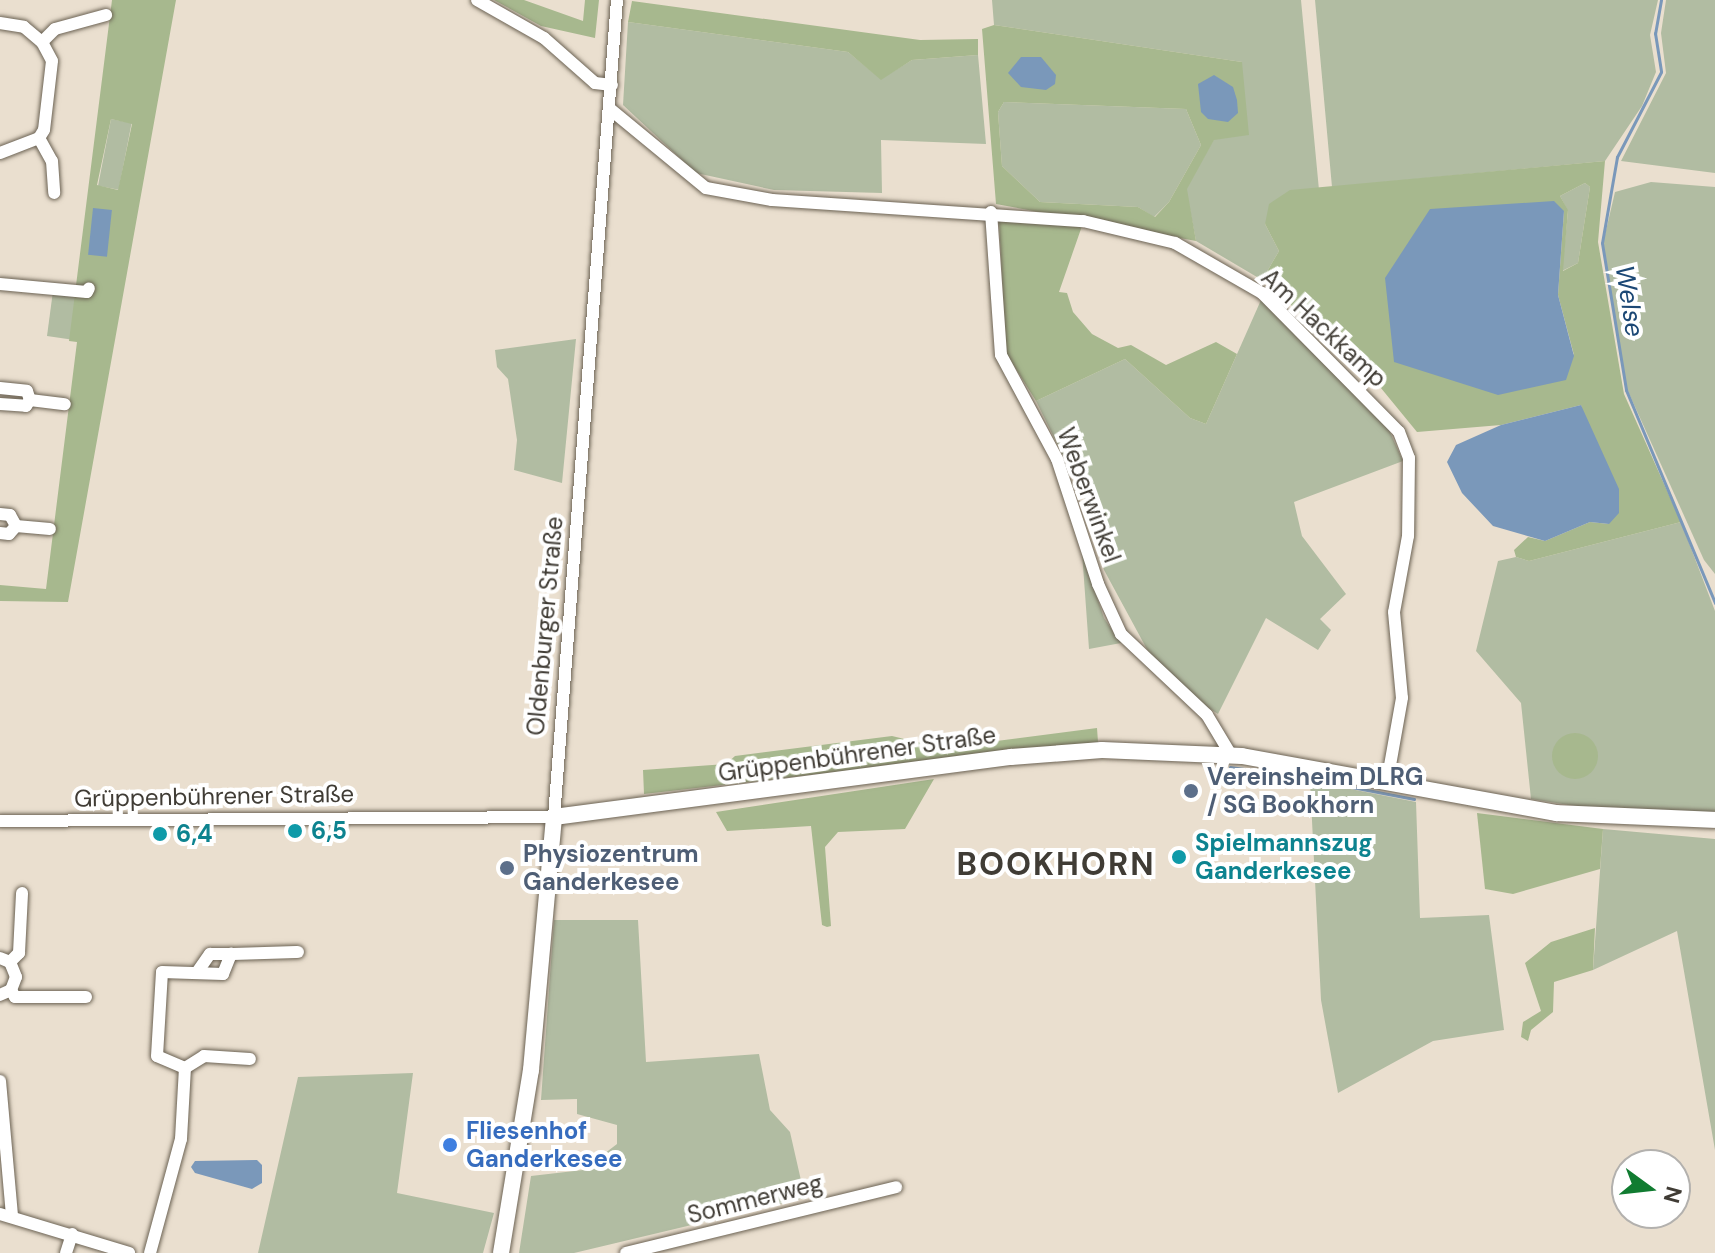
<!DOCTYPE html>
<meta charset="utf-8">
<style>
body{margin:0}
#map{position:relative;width:1715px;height:1253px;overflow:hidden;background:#eadfcf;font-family:"DM Sans",sans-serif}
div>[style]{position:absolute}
.green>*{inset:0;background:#b1bca2;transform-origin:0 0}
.forest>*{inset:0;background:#a7b88e}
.round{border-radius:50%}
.water>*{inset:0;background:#7a98ba;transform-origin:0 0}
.stream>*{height:3px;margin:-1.5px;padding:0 1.5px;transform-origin:1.5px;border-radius:1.5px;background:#7a98ba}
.roads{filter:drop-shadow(0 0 2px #6b6253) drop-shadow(0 0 2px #6b6253)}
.minor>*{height:12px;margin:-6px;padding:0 6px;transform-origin:6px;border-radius:6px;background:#fff}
.major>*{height:16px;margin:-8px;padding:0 8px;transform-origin:8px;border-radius:8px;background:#fff}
.dots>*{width:22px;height:22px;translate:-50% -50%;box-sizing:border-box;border:4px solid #fff;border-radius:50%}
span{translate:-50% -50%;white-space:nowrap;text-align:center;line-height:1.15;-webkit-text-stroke:8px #fff;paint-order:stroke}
.street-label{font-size:24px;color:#403c35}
.service-label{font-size:24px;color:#4e5e75;font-weight:700}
.left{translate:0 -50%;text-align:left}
.culture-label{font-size:24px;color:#0d838f;font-weight:700}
.shop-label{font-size:24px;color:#366cbe;font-weight:700}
.water-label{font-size:26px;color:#1c4875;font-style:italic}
.district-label{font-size:32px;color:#403c35;font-weight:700;letter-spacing:2px}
.north{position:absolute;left:1611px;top:1149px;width:80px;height:80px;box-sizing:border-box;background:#fff;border:2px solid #b3b1ae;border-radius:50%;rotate:105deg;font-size:22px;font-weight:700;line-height:32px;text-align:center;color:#403c35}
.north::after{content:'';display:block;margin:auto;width:28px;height:36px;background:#117c31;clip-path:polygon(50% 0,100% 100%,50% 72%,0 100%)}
</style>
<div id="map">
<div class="green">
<div style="clip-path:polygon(992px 0,1301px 0,1319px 190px,1290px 191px,1265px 224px,1279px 251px,1262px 280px,1196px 241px,1186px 189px,1214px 139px,1242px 62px,994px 25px)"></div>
<div style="clip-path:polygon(1315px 0,1658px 0,1650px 35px,1656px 72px,1642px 106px,1605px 161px,1332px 187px)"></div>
<div style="clip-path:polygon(1666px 0,1715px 0,1715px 173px,1621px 161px,1666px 73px,1661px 33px)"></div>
<div style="clip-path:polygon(628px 22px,848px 52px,881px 79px,912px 60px,978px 55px,986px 144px,881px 140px,882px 193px,774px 190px,696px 173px,623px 105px)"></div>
<div style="clip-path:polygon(1004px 102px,1186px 109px,1201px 145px,1169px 202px,1154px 217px,1138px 207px,1040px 202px,1002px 166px,998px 112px)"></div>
<div style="left:111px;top:119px;width:21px;height:68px;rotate:11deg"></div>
<div style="clip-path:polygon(1651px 182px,1715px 187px,1715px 574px,1704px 560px,1627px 389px,1603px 243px,1615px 192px)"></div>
<div style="clip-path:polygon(1585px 183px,1590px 187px,1578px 263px,1562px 271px,1568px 211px,1560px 196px)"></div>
<div style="clip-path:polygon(53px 291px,74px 292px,88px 342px,47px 336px)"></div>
<div style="clip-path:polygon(1261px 300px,1389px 430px,1403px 461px,1294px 502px,1302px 536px,1346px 594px,1320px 619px,1331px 630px,1318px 650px,1266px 618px,1218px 714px,1193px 698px,1149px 653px,1104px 570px,1085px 500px,1036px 401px,1125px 359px,1190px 418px,1206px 424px)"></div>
<div style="clip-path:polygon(576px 339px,562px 483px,514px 470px,517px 440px,508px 379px,497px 367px,495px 350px)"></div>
<div style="clip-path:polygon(1681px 522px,1715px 611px,1715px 813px,1601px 810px,1531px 799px,1521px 703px,1476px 651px,1498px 561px,1516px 557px,1529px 561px)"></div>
<div style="clip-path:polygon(1082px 552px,1104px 618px,1121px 643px,1089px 649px)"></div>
<div style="clip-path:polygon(1310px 781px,1416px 802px,1420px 918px,1489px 915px,1504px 1030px,1433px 1041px,1338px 1093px,1321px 1000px)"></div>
<div style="clip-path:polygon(1603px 829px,1715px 839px,1715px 1150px,1677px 931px,1593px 970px)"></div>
<div style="clip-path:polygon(554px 920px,638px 920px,646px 1062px,759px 1054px,770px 1110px,790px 1132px,805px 1198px,574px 1253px,519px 1253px,531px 1176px,583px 1170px,617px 1144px,617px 1125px,577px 1114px,577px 1099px,541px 1100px)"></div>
<div style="clip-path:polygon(413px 1073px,397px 1193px,494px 1213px,483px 1253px,258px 1253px,298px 1077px)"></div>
</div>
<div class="forest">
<div style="clip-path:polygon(evenodd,112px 0,176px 0,68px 602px,0 601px,0 585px,46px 589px,77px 342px,69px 341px,112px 0,111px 119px,132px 124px,118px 190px,97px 185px,111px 119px)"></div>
<div style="clip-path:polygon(494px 0,524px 0,583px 21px,585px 0,599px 0,595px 38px,541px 26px)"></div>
<div style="clip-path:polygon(632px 1px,920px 40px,978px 39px,978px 55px,912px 60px,881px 80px,848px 52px,628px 22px)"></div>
<div style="clip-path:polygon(evenodd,994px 25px,1242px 62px,1249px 135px,1214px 140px,1187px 189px,1196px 241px,996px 204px,982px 29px,994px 25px,1004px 102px,1186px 109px,1201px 145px,1169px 202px,1155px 217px,1138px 207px,1040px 202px,1002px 166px,998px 112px,1004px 102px)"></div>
<div style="clip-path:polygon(evenodd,1605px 161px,1598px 242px,1624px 394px,1681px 522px,1529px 561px,1516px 557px,1514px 550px,1528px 537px,1545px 541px,1590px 522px,1609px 524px,1581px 405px,1501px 425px,1417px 432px,1367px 371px,1262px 280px,1279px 251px,1265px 224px,1269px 204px,1290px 190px,1605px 161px,1585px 183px,1590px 187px,1578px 263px,1563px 271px,1568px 210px,1560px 196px,1585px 183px,1605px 161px,1430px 209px,1564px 211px,1558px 295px,1574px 355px,1430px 209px)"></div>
<div style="clip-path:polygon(999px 221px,1082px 226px,1059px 292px,1067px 293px,1073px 312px,1092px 334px,1118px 348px,1131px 345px,1166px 365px,1216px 342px,1237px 354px,1206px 424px,1190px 418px,1125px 359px,1036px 401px,1006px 353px)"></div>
<div style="clip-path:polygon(1097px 728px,1098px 742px,644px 794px,643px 770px,726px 764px,735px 756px,892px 736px,942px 748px)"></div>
<div class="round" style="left:1552px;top:733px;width:46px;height:46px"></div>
<div style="clip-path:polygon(934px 779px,905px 829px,838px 832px,825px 847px,831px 926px,827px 927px,822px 925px,811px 826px,727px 831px,716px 812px)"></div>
<div style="clip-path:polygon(1477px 813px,1603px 829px,1600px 869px,1513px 894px,1485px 889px)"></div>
<div style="clip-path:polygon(1595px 928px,1593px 970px,1554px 982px,1553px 1012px,1531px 1030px,1528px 1041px,1521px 1037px,1523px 1022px,1541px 1011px,1525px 963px,1551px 942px)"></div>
</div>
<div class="water">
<div style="clip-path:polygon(1021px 57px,1041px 57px,1056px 75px,1055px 84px,1046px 90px,1021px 87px,1008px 73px)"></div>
<div style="clip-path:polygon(1214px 75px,1233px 87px,1237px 100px,1238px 113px,1228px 122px,1208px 119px,1201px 112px,1198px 84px)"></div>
<div style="clip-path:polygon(1554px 201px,1564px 211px,1558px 295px,1574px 356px,1566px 380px,1498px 395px,1394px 362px,1385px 278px,1430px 209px)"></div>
<div style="left:93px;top:208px;width:19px;height:47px;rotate:6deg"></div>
<div style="clip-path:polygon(1581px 405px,1619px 489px,1619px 513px,1609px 524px,1590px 522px,1545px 541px,1493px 526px,1462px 493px,1447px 462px,1456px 445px,1501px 425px)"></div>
<div style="clip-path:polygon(257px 1160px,262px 1165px,262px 1183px,252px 1189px,195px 1173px,191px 1167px,195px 1161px)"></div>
</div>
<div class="stream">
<div style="left:1661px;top:0;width:34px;rotate:100deg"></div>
<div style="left:1655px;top:33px;width:39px;rotate:81deg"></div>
<div style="left:1661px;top:72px;width:96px;rotate:117.4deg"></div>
<div style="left:1617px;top:157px;width:87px;rotate:99.9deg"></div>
<div style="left:1602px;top:243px;width:149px;rotate:80.7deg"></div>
<div style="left:1626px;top:390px;width:231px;rotate:67.3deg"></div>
<div style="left:1230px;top:767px;width:66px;rotate:7.9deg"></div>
<div style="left:1310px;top:779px;width:106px;rotate:10.9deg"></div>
</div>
<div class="roads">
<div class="minor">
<div style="left:477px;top:0;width:77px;rotate:29.6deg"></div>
<div style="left:544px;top:38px;width:68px;rotate:41.4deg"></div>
<div style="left:595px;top:83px;width:17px;rotate:7deg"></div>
<div style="left:0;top:23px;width:24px;rotate:9deg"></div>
<div style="left:24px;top:27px;width:23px;rotate:40deg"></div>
<div style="left:42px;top:42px;width:21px;rotate:62deg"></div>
<div style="left:52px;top:61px;width:69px;rotate:96.6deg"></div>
<div style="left:44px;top:130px;width:9px;rotate:122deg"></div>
<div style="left:39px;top:138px;width:42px;rotate:159deg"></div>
<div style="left:42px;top:42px;width:18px;rotate:-45deg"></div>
<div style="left:55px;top:29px;width:53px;rotate:-15.4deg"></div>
<div style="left:610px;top:109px;width:124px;rotate:39.5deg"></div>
<div style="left:706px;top:188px;width:67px;rotate:10.3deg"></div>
<div style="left:772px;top:200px;width:312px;rotate:3.9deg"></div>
<div style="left:1083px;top:221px;width:95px;rotate:13.4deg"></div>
<div style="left:1175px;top:243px;width:100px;rotate:29.9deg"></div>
<div style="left:1262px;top:293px;width:195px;rotate:45.4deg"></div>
<div style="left:1399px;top:432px;width:28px;rotate:69deg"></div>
<div style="left:1409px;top:458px;width:78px;rotate:90.7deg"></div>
<div style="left:1408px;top:536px;width:77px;rotate:100.4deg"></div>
<div style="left:1394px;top:612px;width:86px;rotate:84.7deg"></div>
<div style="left:1402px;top:698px;width:85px;rotate:100.1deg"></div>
<div style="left:39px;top:138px;width:26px;rotate:61deg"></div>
<div style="left:52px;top:161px;width:32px;rotate:86deg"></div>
<div style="left:991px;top:212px;width:143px;rotate:86deg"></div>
<div style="left:1001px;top:355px;width:118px;rotate:61.7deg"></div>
<div style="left:1057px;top:459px;width:132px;rotate:71.8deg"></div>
<div style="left:1098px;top:584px;width:55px;rotate:65.3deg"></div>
<div style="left:1121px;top:634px;width:118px;rotate:43.3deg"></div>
<div style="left:1207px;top:715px;width:47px;rotate:59deg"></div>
<div style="left:0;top:284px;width:87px;rotate:5.3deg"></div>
<div style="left:87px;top:292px;width:4px;rotate:-63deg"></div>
<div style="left:0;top:388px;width:27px;rotate:6deg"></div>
<div style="left:27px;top:391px;width:9px;rotate:72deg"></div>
<div style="left:0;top:404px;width:26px;rotate:4deg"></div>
<div style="left:26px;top:406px;width:7px;rotate:-56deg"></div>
<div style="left:30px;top:400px;width:35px;rotate:7deg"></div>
<div style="left:0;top:514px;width:10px;rotate:6deg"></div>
<div style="left:10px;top:515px;width:13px;rotate:61deg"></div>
<div style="left:0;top:533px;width:9px;rotate:6deg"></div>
<div style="left:9px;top:534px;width:11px;rotate:-49deg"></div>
<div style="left:16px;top:526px;width:34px;rotate:5deg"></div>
<div style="left:0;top:821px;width:554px;rotate:-0.41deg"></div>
<div style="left:554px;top:817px;width:819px;rotate:-85.59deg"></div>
<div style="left:0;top:958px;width:11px;rotate:22deg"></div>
<div style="left:10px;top:962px;width:16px;rotate:68deg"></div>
<div style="left:16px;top:977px;width:14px;rotate:111deg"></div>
<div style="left:11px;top:990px;width:12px;rotate:156deg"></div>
<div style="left:10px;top:962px;width:13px;rotate:-45deg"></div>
<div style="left:19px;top:953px;width:60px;rotate:-87.1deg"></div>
<div style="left:198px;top:971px;width:21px;rotate:-55deg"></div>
<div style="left:210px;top:954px;width:21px"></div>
<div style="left:11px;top:990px;width:8px;rotate:60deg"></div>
<div style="left:15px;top:997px;width:71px"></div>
<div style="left:185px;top:1068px;width:22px;rotate:-32deg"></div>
<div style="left:204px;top:1056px;width:46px;rotate:3.7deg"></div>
<div style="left:0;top:1081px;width:136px;rotate:84.9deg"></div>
<div style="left:0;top:1214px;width:135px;rotate:16.8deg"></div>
<div style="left:66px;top:1253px;width:20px;rotate:-72deg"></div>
<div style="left:150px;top:1253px;width:118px;rotate:-74.8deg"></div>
<div style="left:181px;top:1139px;width:71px;rotate:-86.8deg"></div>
<div style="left:185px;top:1068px;width:30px;rotate:-157deg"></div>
<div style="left:157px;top:1056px;width:84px;rotate:-86.6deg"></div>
<div style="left:162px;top:972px;width:61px;rotate:1.9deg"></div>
<div style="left:223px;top:974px;width:22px;rotate:-68deg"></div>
<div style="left:231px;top:954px;width:67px;rotate:-1.7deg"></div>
<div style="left:626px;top:1253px;width:278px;rotate:-13.7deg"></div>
</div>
<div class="major">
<div style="left:501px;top:1253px;width:185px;rotate:-80.7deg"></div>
<div style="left:531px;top:1070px;width:254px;rotate:-84.8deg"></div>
<div style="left:554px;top:817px;width:461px;rotate:-7.5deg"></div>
<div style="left:1011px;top:757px;width:91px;rotate:-4.4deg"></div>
<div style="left:1102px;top:750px;width:140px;rotate:2.5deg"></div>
<div style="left:1242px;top:756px;width:320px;rotate:10.3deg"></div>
<div style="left:1557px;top:813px;width:158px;rotate:2.5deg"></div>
</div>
</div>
<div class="dots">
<div style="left:1191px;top:791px;background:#5c6f8a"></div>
<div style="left:295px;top:831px;background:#0f9aa8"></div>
<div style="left:160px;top:834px;background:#0f9aa8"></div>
<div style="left:1179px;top:857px;background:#0f9aa8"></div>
<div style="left:507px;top:868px;background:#5c6f8a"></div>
<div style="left:450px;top:1145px;background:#3f7fe0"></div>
</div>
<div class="street-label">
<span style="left:1324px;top:328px;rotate:43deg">Am Hackkamp</span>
<span style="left:1089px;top:495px;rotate:70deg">Weberwinkel</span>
<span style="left:545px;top:626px;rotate:-85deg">Oldenburger Straße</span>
<span style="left:857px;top:754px;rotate:-8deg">Grüppenbührener Straße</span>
<span style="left:214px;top:796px;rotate:-1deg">Grüppenbührener Straße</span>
<span style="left:755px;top:1199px;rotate:-14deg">Sommerweg</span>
</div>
<div class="service-label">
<span class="left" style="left:1207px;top:791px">Vereinsheim DLRG<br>/ SG Bookhorn</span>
<span class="left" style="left:523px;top:868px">Physiozentrum<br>Ganderkesee</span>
</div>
<div class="culture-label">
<span class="left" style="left:311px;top:831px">6,5</span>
<span class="left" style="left:176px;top:834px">6,4</span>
<span class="left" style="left:1195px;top:857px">Spielmannszug<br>Ganderkesee</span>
</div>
<div class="shop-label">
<span class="left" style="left:466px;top:1145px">Fliesenhof<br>Ganderkesee</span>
</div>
<div class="water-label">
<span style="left:1629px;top:301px;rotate:81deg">Welse</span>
</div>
<div class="district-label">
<span style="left:1056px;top:864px">BOOKHORN</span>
</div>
<div class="north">N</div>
</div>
